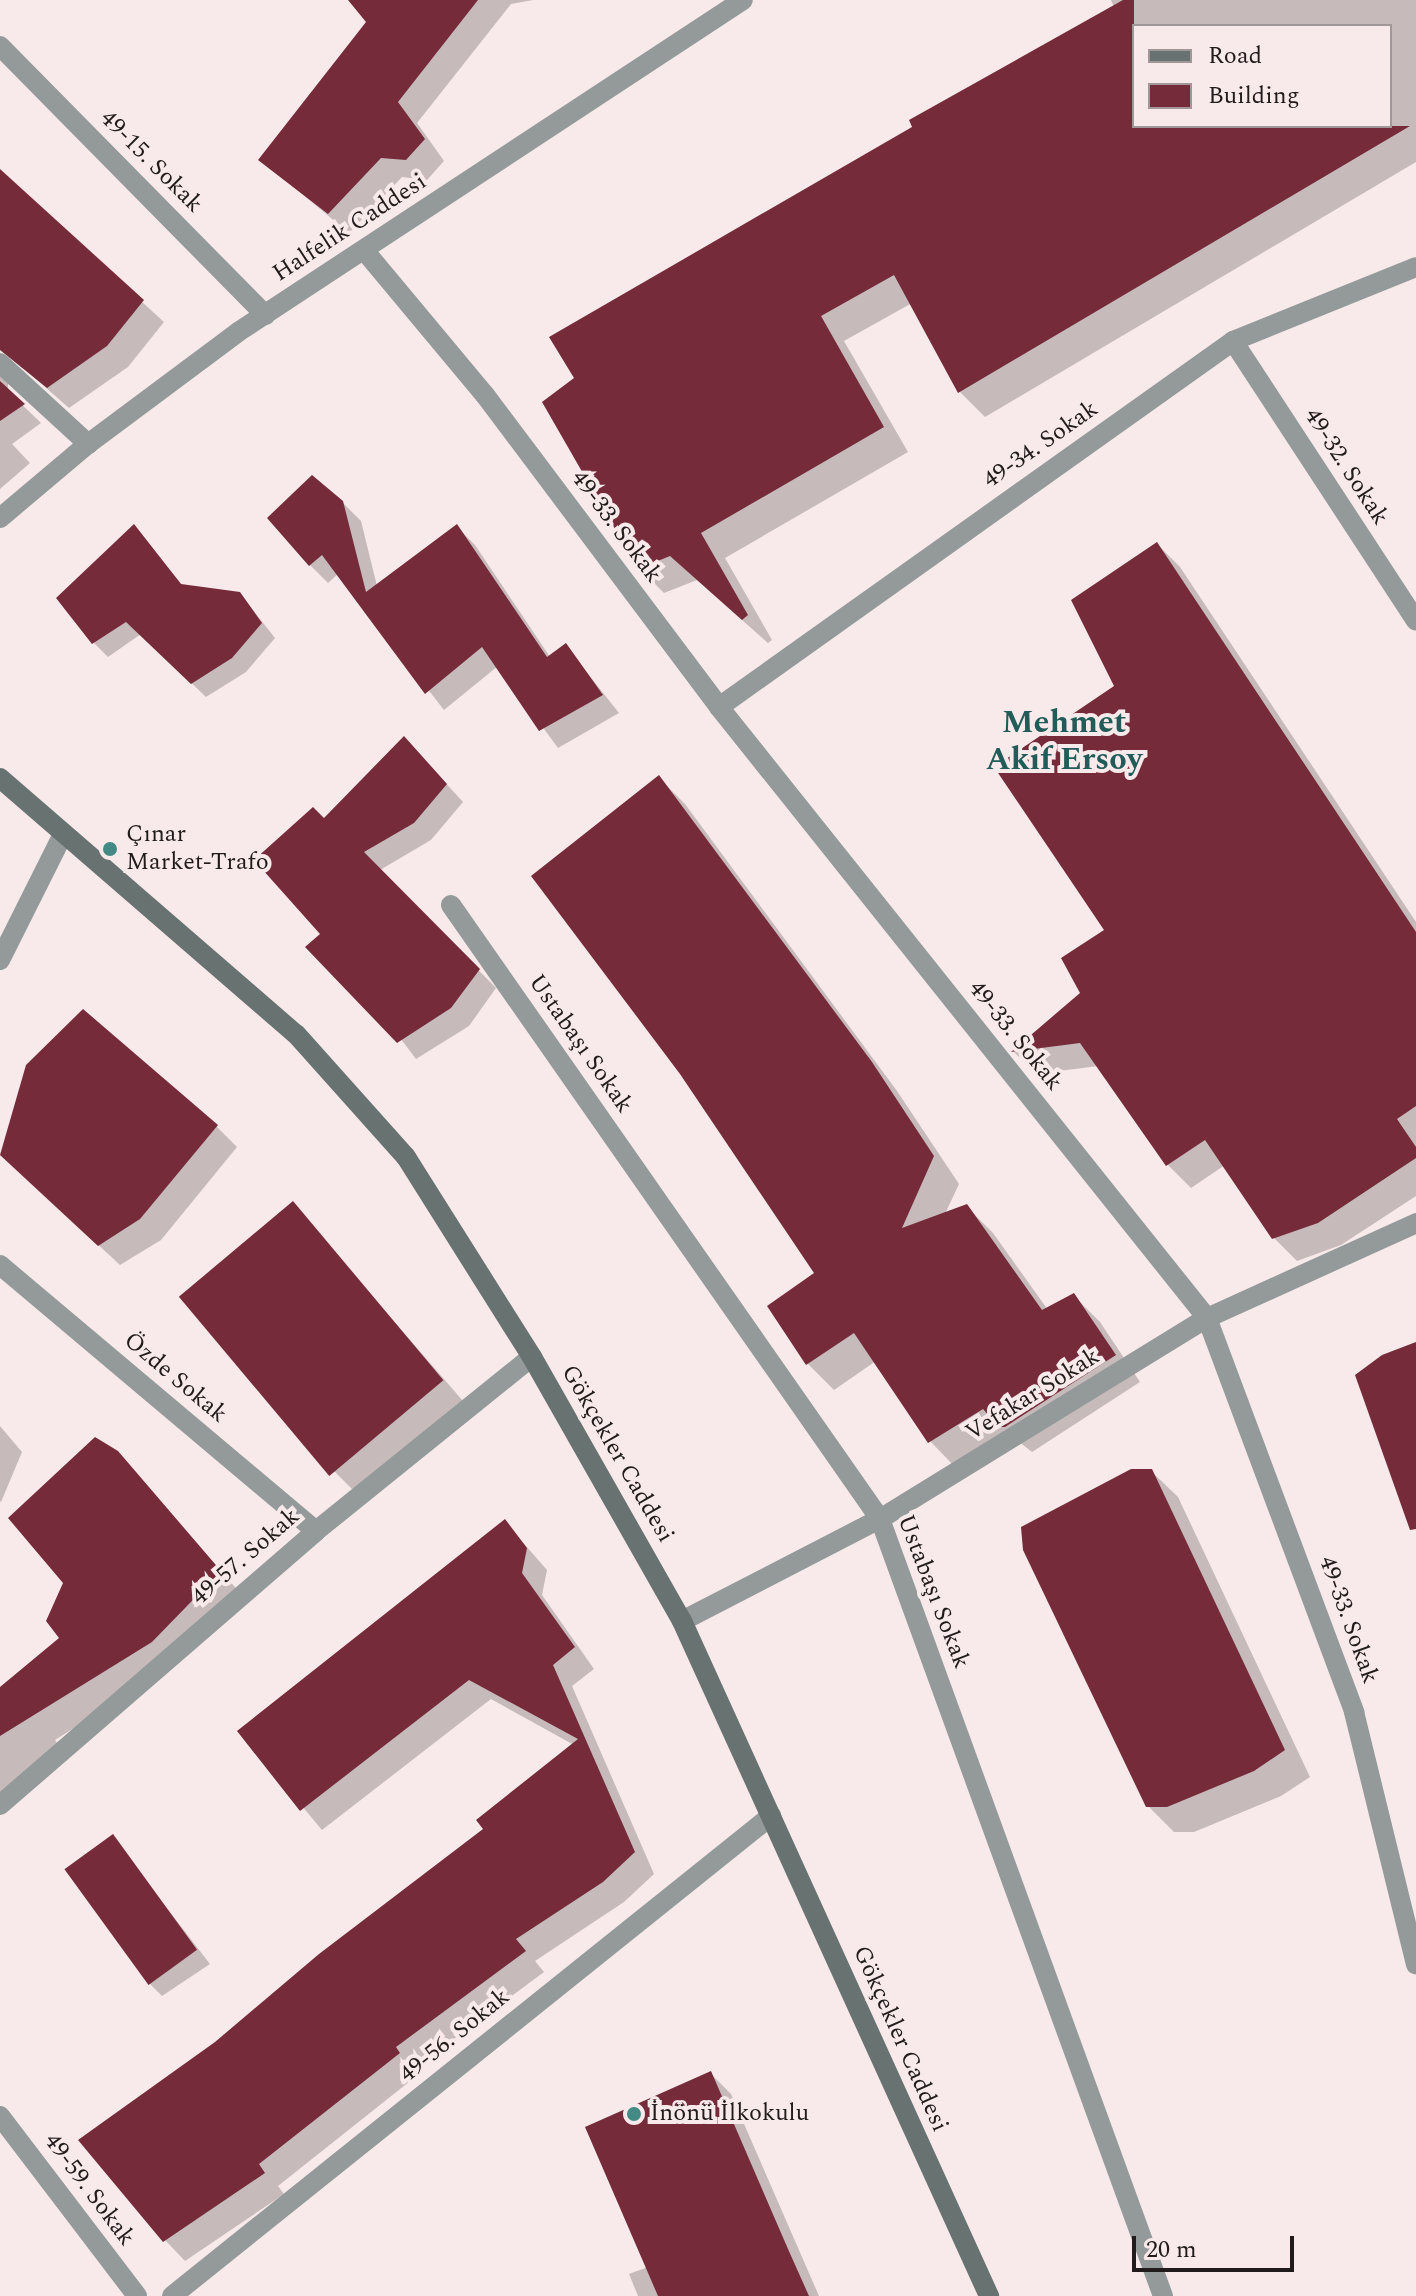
<!DOCTYPE html>
<meta charset="utf-8">
<style>
body{margin:0}
#map{position:relative;width:1416px;height:2296px;overflow:hidden;background:#f8e9ea;font-family:Spectral,serif}
div>[style]{position:absolute}
.shadow>*{inset:0;background:#0003}
.building>*{inset:0;background:#752b39;transform-origin:0 0}
.street>*{height:20px;margin:-10px;padding:0 10px;transform-origin:10px;border-radius:10px;background:#939a99}
.secondary>*{height:20px;margin:-10px;padding:0 10px;transform-origin:10px;border-radius:10px;background:#687271}
.dots>*{width:22px;height:22px;translate:-50% -50%;box-sizing:border-box;border:4px solid #f8e9ea;border-radius:50%}
span{translate:-50% -50%;white-space:nowrap;text-align:center;line-height:1.15;-webkit-text-stroke:8px #f8e9ea;paint-order:stroke}
.street-label{font-size:24px;color:#211b1c}
.poi-label{font-size:24px;color:#211b1c}
.left{translate:0 -50%;text-align:left}
.district-label{font-size:32px;color:#225b57;font-weight:700}
.legend{position:absolute;left:1132px;top:24px;width:260px;height:104px;box-sizing:border-box;background:#f8e9ea;border:2px solid #a29798;margin:0;padding:10px 14px;list-style:none;font-size:24px;color:#211b1c}
.legend li{display:flex;align-items:center;gap:16px;height:40px}
.legend b{width:40px;border:2px solid #a29798}
.scale{position:absolute;left:1132px;top:2236px;width:162px;height:36px;box-sizing:border-box;border:4px solid #211b1c;border-top:0;padding-left:10px;font-size:24px;line-height:28px;white-space:nowrap;color:#211b1c;-webkit-text-stroke:6px #f8e9ea;paint-order:stroke}
</style>
<div id="map">
<div class="shadow">
<div style="clip-path:polygon(350px 0,533px 0,511px 4px,417px 123px,444px 161px,427px 180px,402px 177px,349px 233px,260px 159px,368px 22px)"></div>
<div style="clip-path:polygon(evenodd,1111px 0,1416px 0,1416px 162px,985px 417px,960px 392px,912px 303px,844px 341px,908px 452px,725px 558px,772px 640px,768px 643px,697px 580px,664px 593px,639px 568px,915px 128px,1114px 7px,1111px 0,1134px 26px,1390px 26px,1390px 126px,1134px 126px,1134px 26px)"></div>
<div style="clip-path:polygon(12px 183px,164px 322px,128px 367px,69px 408px,4px 351px,0 334px,0 194px)"></div>
<div style="clip-path:polygon(0 367px,8px 375px,8px 391px,41px 423px,12px 444px,30px 463px,0 489px)"></div>
<div style="clip-path:polygon(342px 502px,361px 521px,377px 586px,457px 527px,475px 545px,550px 657px,566px 646px,619px 713px,558px 748px,498px 666px,444px 710px,338px 574px,328px 583px,310px 565px)"></div>
<div style="clip-path:polygon(134px 527px,183px 586px,240px 594px,275px 638px,246px 672px,206px 697px,141px 634px,108px 657px,94px 643px)"></div>
<div style="clip-path:polygon(1157px 544px,1180px 567px,1416px 922px,1416px 1196px,1341px 1245px,1297px 1261px,1274px 1238px,1225px 1165px,1191px 1188px,1168px 1165px,1098px 1066px,1036px 1074px,1014px 1052px,1083px 993px,1107px 931px,1117px 686px)"></div>
<div style="clip-path:polygon(421px 756px,463px 802px,431px 840px,380px 870px,496px 988px,469px 1026px,416px 1059px,322px 934px,324px 821px)"></div>
<div style="clip-path:polygon(659px 778px,685px 804px,897px 1091px,959px 1184px,945px 1214px,967px 1207px,993px 1233px,1048px 1310px,1074px 1296px,1100px 1322px,1140px 1382px,1032px 1452px,1009px 1434px,956px 1468px,930px 1441px,876px 1361px,834px 1390px,808px 1364px,816px 1274px)"></div>
<div style="clip-path:polygon(216px 1126px,237px 1147px,161px 1240px,120px 1265px,23px 1175px)"></div>
<div style="clip-path:polygon(292px 1204px,463px 1401px,353px 1490px,332px 1469px)"></div>
<div style="clip-path:polygon(0 1426px,22px 1452px,1px 1502px,0 1501px)"></div>
<div style="clip-path:polygon(117px 1453px,242px 1595px,175px 1664px,55px 1740px,61px 1748px,0 1795px,0 1690px,61px 1638px,65px 1583px)"></div>
<div style="clip-path:polygon(1151px 1471px,1178px 1497px,1310px 1777px,1281px 1796px,1194px 1832px,1174px 1832px,1148px 1806px)"></div>
<div style="clip-path:polygon(505px 1522px,547px 1570px,542px 1595px,594px 1669px,572px 1686px,654px 1874px,624px 1902px,535px 1961px,544px 1972px,415px 2068px,419px 2074px,278px 2186px,284px 2194px,185px 2261px,165px 2240px,217px 2044px,486px 1830px,574px 1745px,491px 1699px,322px 1830px,240px 1732px)"></div>
<div style="clip-path:polygon(112px 1837px,210px 1964px,162px 1996px,148px 1982px)"></div>
<div style="clip-path:polygon(711px 2074px,731px 2094px,819px 2296px,638px 2296px,629px 2274px,648px 2267px)"></div>
</div>
<div class="building">
<div style="clip-path:polygon(348px 0,478px 0,398px 102px,425px 139px,406px 160px,381px 158px,328px 214px,258px 160px,366px 22px)"></div>
<div style="clip-path:polygon(1123px 0,1134px 0,1134px 126px,1410px 126px,958px 393px,894px 275px,821px 316px,884px 427px,701px 533px,748px 615px,742px 620px,670px 556px,638px 569px,542px 402px,574px 378px,549px 337px,912px 127px,909px 120px)"></div>
<div style="clip-path:polygon(0 169px,144px 300px,107px 346px,47px 388px,0 350px)"></div>
<div style="clip-path:polygon(0 381px,25px 404px,0 421px)"></div>
<div style="clip-path:polygon(312px 475px,343px 501px,366px 592px,457px 524px,547px 657px,566px 643px,603px 695px,539px 731px,482px 647px,425px 694px,322px 555px,309px 566px,267px 518px)"></div>
<div style="clip-path:polygon(134px 524px,181px 584px,240px 592px,262px 623px,232px 658px,191px 684px,126px 622px,92px 644px,56px 598px)"></div>
<div style="clip-path:polygon(1157px 542px,1416px 932px,1416px 1106px,1397px 1119px,1416px 1147px,1416px 1158px,1318px 1223px,1272px 1239px,1205px 1140px,1166px 1166px,1080px 1043px,1011px 1052px,1080px 993px,1061px 958px,1104px 930px,994px 767px,1114px 686px,1071px 600px)"></div>
<div style="clip-path:polygon(404px 736px,447px 784px,414px 823px,364px 852px,480px 969px,451px 1008px,397px 1043px,305px 947px,320px 934px,254px 860px,313px 807px,324px 818px)"></div>
<div style="clip-path:polygon(659px 775px,872px 1062px,934px 1156px,902px 1228px,967px 1204px,1042px 1310px,1074px 1293px,1116px 1355px,1005px 1427px,999px 1427px,983px 1409px,928px 1443px,854px 1333px,806px 1365px,767px 1306px,814px 1273px,680px 1074px,531px 876px)"></div>
<div style="clip-path:polygon(83px 1009px,218px 1125px,140px 1219px,98px 1246px,0 1155px,26px 1065px)"></div>
<div style="left:293px;top:1201px;width:234px;height:149px;rotate:50deg"></div>
<div style="clip-path:polygon(1416px 1342px,1416px 1529px,1410px 1530px,1355px 1375px,1382px 1355px)"></div>
<div style="clip-path:polygon(95px 1437px,118px 1451px,221px 1571px,152px 1642px,0 1736px,0 1687px,59px 1638px,46px 1621px,63px 1583px,8px 1518px)"></div>
<div style="clip-path:polygon(1131px 1469px,1152px 1469px,1285px 1750px,1254px 1771px,1167px 1807px,1146px 1807px,1023px 1550px,1021px 1527px)"></div>
<div style="clip-path:polygon(505px 1519px,527px 1548px,522px 1573px,575px 1647px,553px 1665px,635px 1852px,603px 1882px,516px 1939px,526px 1951px,396px 2047px,400px 2053px,259px 2164px,265px 2173px,163px 2242px,78px 2140px,215px 2042px,319px 1954px,483px 1829px,476px 1820px,578px 1739px,469px 1680px,300px 1811px,237px 1731px)"></div>
<div style="left:113px;top:1834px;width:143px;height:60px;rotate:54deg"></div>
<div style="clip-path:polygon(711px 2071px,788px 2249px,809px 2296px,658px 2296px,585px 2127px)"></div>
</div>
<div class="street">
<div style="left:0;top:46px;width:378px;rotate:45.4deg"></div>
<div style="left:364px;top:250px;width:189px;rotate:50.2deg"></div>
<div style="left:485px;top:395px;width:390px;rotate:53.1deg"></div>
<div style="left:719px;top:707px;width:782px;rotate:51.39deg"></div>
<div style="left:1207px;top:1318px;width:421px;rotate:69.5deg"></div>
<div style="left:1354px;top:1712px;width:260px;rotate:76.2deg"></div>
<div style="left:1233px;top:341px;width:334px;rotate:56.8deg"></div>
<div style="left:0;top:363px;width:120px;rotate:42.6deg"></div>
<div style="left:0;top:518px;width:115px;rotate:-40.1deg"></div>
<div style="left:88px;top:444px;width:187px;rotate:-36.7deg"></div>
<div style="left:238px;top:332px;width:604px;rotate:-33.32deg"></div>
<div style="left:719px;top:707px;width:631px;rotate:-35.45deg"></div>
<div style="left:1233px;top:341px;width:197px;rotate:-22deg"></div>
<div style="left:451px;top:905px;width:749px;rotate:55.06deg"></div>
<div style="left:880px;top:1519px;width:827px;rotate:69.99deg"></div>
<div style="left:0;top:960px;width:141px;rotate:-63.4deg"></div>
<div style="left:0;top:1265px;width:413px;rotate:40.1deg"></div>
<div style="left:682px;top:1621px;width:223px;rotate:-27.3deg"></div>
<div style="left:880px;top:1519px;width:384px;rotate:-31.6deg"></div>
<div style="left:1207px;top:1318px;width:230px;rotate:-24.4deg"></div>
<div style="left:0;top:1805px;width:418px;rotate:-40.9deg"></div>
<div style="left:316px;top:1531px;width:277px;rotate:-38.9deg"></div>
<div style="left:0;top:2116px;width:226px;rotate:52.7deg"></div>
<div style="left:172px;top:2296px;width:768px;rotate:-38.71deg"></div>
</div>
<div class="secondary">
<div style="left:0;top:778px;width:391px;rotate:40.9deg"></div>
<div style="left:296px;top:1034px;width:165px;rotate:48.2deg"></div>
<div style="left:406px;top:1157px;width:236px;rotate:57.8deg"></div>
<div style="left:532px;top:1357px;width:304px;rotate:60.4deg"></div>
<div style="left:682px;top:1621px;width:742px;rotate:65.54deg"></div>
</div>
<div class="dots">
<div style="left:110px;top:849px;background:#438a84"></div>
<div style="left:634px;top:2114px;background:#438a84"></div>
</div>
<div class="street-label">
<span style="left:151px;top:162px;rotate:45deg">49-15. Sokak</span>
<span style="left:350px;top:228px;rotate:-33deg">Halfelik Caddesi</span>
<span style="left:1041px;top:445px;rotate:-35deg">49-34. Sokak</span>
<span style="left:1346px;top:467px;rotate:57deg">49-32. Sokak</span>
<span style="left:616px;top:527px;rotate:53deg">49-33. Sokak</span>
<span style="left:1015px;top:1036px;rotate:51deg">49-33. Sokak</span>
<span style="left:580px;top:1044px;rotate:55deg">Ustabaşı Sokak</span>
<span style="left:175px;top:1378px;rotate:40deg">Özde Sokak</span>
<span style="left:1033px;top:1395px;rotate:-32deg">Vefakar Sokak</span>
<span style="left:617px;top:1454px;rotate:60deg">Gökçekler Caddesi</span>
<span style="left:246px;top:1557px;rotate:-41deg">49-57. Sokak</span>
<span style="left:933px;top:1592px;rotate:69deg">Ustabaşı Sokak</span>
<span style="left:1348px;top:1620px;rotate:70deg">49-33. Sokak</span>
<span style="left:455px;top:2036px;rotate:-39deg">49-56. Sokak</span>
<span style="left:900px;top:2039px;rotate:66deg">Gökçekler Caddesi</span>
<span style="left:89px;top:2190px;rotate:53deg">49-59. Sokak</span>
</div>
<div class="poi-label">
<span class="left" style="left:126px;top:849px">Çınar<br>Market-Trafo</span>
<span class="left" style="left:650px;top:2114px">İnönü İlkokulu</span>
</div>
<div class="district-label">
<span style="left:1064px;top:742px">Mehmet<br>Akif Ersoy</span>
</div>
<ul class="legend">
<li><b style="height:10px;background:#687271"></b>Road</li>
<li><b style="height:22px;background:#752b39"></b>Building</li>
</ul>
<div class="scale">20 m</div>
</div>
